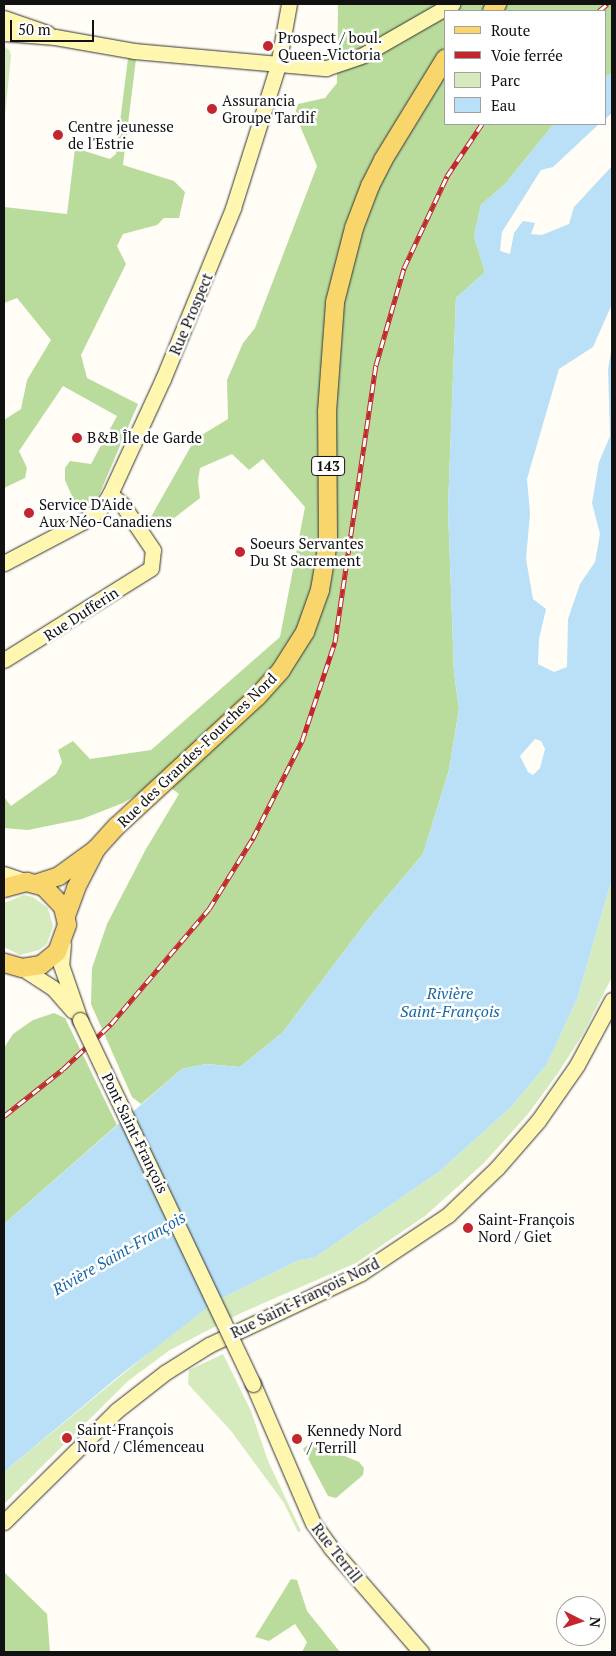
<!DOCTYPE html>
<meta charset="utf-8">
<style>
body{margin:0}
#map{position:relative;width:616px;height:1656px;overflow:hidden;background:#fffdf5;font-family:"PT Serif",serif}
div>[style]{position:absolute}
.green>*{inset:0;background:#d5ebbd}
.forest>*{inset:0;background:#b9dc9c}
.water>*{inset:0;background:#b9e0f7}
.roads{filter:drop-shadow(0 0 1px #333) drop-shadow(0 0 1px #333)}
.secondary>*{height:15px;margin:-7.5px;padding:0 7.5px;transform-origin:7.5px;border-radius:7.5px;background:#fff6b0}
.primary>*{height:18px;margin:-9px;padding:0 9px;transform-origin:9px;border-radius:9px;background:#f9d66b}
.rail>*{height:5px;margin-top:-2.5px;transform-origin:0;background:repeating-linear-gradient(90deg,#fff 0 9px,#c4262e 0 18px);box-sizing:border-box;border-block:1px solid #c4262e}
.bridges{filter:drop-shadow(0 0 1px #333) drop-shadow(0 0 1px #333)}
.secondary-bridge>*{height:15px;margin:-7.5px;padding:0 7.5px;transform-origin:7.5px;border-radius:7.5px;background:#fff6b0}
.dots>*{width:14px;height:14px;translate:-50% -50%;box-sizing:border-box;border:2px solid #fff;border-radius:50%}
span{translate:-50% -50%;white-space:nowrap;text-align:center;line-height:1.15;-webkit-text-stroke:5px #fff;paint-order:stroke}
.shield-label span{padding:1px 4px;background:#fff;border:1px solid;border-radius:4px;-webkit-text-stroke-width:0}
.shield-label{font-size:14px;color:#111;font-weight:700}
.poi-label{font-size:15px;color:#111}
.left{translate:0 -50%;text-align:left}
.street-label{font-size:15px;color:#111}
.water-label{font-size:16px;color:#1768a6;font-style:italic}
.frame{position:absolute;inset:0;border:5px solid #111;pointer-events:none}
.legend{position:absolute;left:444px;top:10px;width:162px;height:115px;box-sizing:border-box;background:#fff;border:1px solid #a0a0a0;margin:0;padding:6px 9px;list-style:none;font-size:15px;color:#111}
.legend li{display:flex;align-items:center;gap:10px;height:25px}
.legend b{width:25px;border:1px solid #a0a0a0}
.north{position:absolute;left:556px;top:1596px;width:50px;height:50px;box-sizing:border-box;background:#fff;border:1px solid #a0a0a0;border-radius:50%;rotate:95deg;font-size:14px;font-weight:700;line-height:20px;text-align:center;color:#111}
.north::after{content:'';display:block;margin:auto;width:18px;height:22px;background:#c4262e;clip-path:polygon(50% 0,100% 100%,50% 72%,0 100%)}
.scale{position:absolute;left:10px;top:20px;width:84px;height:22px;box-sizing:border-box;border:2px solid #111;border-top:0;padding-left:6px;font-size:15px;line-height:18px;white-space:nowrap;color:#111;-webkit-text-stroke:4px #fff;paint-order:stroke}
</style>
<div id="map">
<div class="green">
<div style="clip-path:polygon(4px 46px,10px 51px,11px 56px,4px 125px)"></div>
<div style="clip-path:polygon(612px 879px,612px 977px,583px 1034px,558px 1073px,528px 1114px,484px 1163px,425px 1216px,356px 1263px,241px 1313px,170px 1350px,128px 1381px,4px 1504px,4px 1472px,168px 1337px,216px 1301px,299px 1260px,314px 1258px,440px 1171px,512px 1106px,547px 1064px,577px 999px)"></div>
<div style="clip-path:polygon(24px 895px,33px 897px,48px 908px,53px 926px,47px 944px,39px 950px,20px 955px,4px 947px,4px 903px)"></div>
<div style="clip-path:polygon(223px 1354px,251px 1411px,268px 1461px,301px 1531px,298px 1532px,284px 1503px,231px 1431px,188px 1384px,189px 1370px)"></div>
</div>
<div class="forest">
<div style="clip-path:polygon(338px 4px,612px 4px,612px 73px,605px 77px,605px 11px,445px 11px,445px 124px,554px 124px,505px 184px,481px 205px,474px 236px,485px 272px,456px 298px,448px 508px,454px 672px,459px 709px,449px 770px,423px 854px,370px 917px,283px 1032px,240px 1067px,206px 1064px,182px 1069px,141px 1104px,132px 1097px,91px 1004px,92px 968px,107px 924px,146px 849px,179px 794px,161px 780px,123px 803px,82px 819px,28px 830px,4px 828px,4px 797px,11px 806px,56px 774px,62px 762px,58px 750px,73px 741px,90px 759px,151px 750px,280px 637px,305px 507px,263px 459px,249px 470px,232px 454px,200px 468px,198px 481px,200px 498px,160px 529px,151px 517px,195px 439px,228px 419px,227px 380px,243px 343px,255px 328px,317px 166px,295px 114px,298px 104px,325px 98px,337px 83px)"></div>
<div style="clip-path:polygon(128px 58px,136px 59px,123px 165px,174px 181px,185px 192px,179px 218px,164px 218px,157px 225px,123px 234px,117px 246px,126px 264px,81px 355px,87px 378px,138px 404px,99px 495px,78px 510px,65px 480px,65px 468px,70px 461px,91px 464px,117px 416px,63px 386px,19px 451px,27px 468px,25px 478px,4px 488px,4px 420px,21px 409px,27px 380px,51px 340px,17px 298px,4px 303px,4px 207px,67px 214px,75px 148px,110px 159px,116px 154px)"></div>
<div style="clip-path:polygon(54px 1013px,65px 1018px,117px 1125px,4px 1224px,4px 1048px,13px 1034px,33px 1020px)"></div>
<div style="clip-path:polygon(311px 1442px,359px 1462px,364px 1468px,363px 1475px,336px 1498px,328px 1496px,303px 1449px)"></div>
<div style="clip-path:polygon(4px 1572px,47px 1614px,50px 1652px,4px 1652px)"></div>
<div style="clip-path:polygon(291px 1579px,297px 1580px,307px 1611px,340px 1652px,302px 1652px,307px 1642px,295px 1624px,269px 1641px,255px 1637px)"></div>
</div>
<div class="water">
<div style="clip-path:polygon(612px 73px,612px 113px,605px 119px,605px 77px)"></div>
<div style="clip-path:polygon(evenodd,554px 124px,599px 124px,553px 167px,541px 170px,502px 232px,500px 251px,510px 254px,514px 233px,523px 221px,535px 223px,531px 234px,542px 235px,569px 224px,574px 207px,612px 166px,612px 304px,593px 347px,559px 369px,527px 479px,530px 514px,526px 559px,533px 599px,546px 609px,539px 639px,538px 664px,554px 672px,567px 667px,568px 619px,580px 584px,595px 562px,600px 534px,592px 503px,599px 462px,610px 436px,608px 369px,612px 346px,612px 879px,577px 999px,547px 1064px,512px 1106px,440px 1171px,314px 1258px,299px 1260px,216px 1301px,119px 1376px,4px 1472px,4px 1224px,182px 1069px,206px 1064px,240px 1067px,283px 1032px,370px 917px,423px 854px,449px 770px,459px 709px,454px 672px,448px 508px,456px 298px,485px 272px,474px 236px,481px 205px,505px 184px,554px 124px,535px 739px,541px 741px,545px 749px,540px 768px,533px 775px,528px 772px,520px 756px,535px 739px)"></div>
</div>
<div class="roads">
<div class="secondary">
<div style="left:4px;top:18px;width:46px;rotate:19.2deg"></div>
<div style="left:4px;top:33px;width:51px;rotate:4.5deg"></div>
<div style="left:55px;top:37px;width:80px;rotate:10deg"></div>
<div style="left:134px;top:51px;width:193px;rotate:5.1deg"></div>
<div style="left:326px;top:68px;width:39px;rotate:-19deg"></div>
<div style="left:363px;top:55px;width:103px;rotate:-29.8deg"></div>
<div style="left:4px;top:563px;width:88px;rotate:-27.7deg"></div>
<div style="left:82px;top:522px;width:21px;rotate:-35deg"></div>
<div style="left:99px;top:510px;width:19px;rotate:-55deg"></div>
<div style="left:110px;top:494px;width:127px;rotate:-65.3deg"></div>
<div style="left:163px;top:379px;width:185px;rotate:-67.7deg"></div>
<div style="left:233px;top:208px;width:150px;rotate:-72.5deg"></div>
<div style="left:278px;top:65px;width:62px;rotate:-79.8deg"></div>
<div style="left:4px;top:660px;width:173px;rotate:-32deg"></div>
<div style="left:151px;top:568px;width:18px;rotate:-84deg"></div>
<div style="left:153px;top:550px;width:55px;rotate:-124deg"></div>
<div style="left:122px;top:504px;width:16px;rotate:-140deg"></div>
<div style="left:4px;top:874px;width:24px;rotate:19deg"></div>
<div style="left:63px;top:944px;width:21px;rotate:95deg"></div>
<div style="left:61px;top:965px;width:58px;rotate:70.9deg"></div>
<div style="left:22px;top:968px;width:37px;rotate:33deg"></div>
<div style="left:53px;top:988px;width:30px;rotate:49deg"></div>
<div style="left:253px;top:1384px;width:151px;rotate:66.7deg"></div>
<div style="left:313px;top:1523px;width:31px;rotate:54deg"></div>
<div style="left:331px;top:1548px;width:138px;rotate:49.1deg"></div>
<div style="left:4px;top:1522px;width:158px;rotate:-44.7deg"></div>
<div style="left:116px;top:1411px;width:63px;rotate:-38deg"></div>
<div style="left:166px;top:1372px;width:51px;rotate:-32.1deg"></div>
<div style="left:209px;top:1345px;width:168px;rotate:-25.3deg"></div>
<div style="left:361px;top:1273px;width:105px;rotate:-33.7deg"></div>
<div style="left:448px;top:1215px;width:68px;rotate:-43.8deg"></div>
<div style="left:497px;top:1168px;width:62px;rotate:-48.9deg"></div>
<div style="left:538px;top:1121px;width:68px;rotate:-55.1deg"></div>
<div style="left:577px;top:1065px;width:74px;rotate:-61.7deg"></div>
</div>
<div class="primary">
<div style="left:492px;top:11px;width:9px;rotate:-54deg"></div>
<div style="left:35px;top:884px;width:25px;rotate:-18deg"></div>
<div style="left:59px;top:876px;width:46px;rotate:-36.1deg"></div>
<div style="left:96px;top:849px;width:31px;rotate:-48deg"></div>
<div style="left:117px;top:826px;width:190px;rotate:-42.7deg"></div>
<div style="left:257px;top:697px;width:36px;rotate:-48deg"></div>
<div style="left:281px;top:670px;width:45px;rotate:-57.7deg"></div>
<div style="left:305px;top:632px;width:45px;rotate:-70.3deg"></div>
<div style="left:320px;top:590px;width:49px;rotate:-80.5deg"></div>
<div style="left:328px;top:542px;width:130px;rotate:-90.4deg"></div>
<div style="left:327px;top:412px;width:110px;rotate:-85.8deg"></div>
<div style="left:335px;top:302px;width:76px;rotate:-75.6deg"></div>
<div style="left:354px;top:228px;width:45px;rotate:-69.1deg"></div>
<div style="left:370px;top:186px;width:29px;rotate:-63deg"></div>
<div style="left:383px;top:160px;width:119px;rotate:-58.5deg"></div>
<div style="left:4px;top:888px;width:24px;rotate:-15deg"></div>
<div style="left:27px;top:882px;width:18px;rotate:16deg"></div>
<div style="left:44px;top:887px;width:28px;rotate:46deg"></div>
<div style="left:63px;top:907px;width:18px;rotate:77deg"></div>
<div style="left:67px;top:925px;width:29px;rotate:110deg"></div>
<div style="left:57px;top:952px;width:21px;rotate:141deg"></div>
<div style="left:41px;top:965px;width:19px;rotate:171deg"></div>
<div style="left:22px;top:968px;width:19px;rotate:-164deg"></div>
<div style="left:66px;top:916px;width:30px;rotate:-70deg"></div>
<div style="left:76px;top:888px;width:44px;rotate:-62.9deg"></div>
</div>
</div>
<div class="rail">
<div style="left:599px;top:11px;width:11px;rotate:-41deg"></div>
<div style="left:4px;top:1116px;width:75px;rotate:-38.5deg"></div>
<div style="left:63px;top:1069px;width:66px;rotate:-43.2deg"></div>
<div style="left:111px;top:1024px;width:151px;rotate:-49.6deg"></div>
<div style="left:209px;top:909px;width:84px;rotate:-58.2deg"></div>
<div style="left:253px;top:838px;width:109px;rotate:-63.2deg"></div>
<div style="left:302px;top:741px;width:104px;rotate:-71.6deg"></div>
<div style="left:335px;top:642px;width:280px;rotate:-81.6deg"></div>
<div style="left:376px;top:365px;width:101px;rotate:-73.9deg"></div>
<div style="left:404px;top:268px;width:102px;rotate:-64.9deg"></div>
<div style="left:447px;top:176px;width:63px;rotate:-56.1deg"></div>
</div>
<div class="bridges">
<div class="secondary-bridge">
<div style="left:80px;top:1020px;width:403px;rotate:64.6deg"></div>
</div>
</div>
<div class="dots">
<div style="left:268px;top:46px;background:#c4262e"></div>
<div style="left:212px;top:109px;background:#c4262e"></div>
<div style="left:58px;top:135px;background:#c4262e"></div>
<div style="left:77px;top:438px;background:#c4262e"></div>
<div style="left:29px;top:513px;background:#c4262e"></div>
<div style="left:240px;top:552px;background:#c4262e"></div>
<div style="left:468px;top:1228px;background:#c4262e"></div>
<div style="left:67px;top:1438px;background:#c4262e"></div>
<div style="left:297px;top:1439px;background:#c4262e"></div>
</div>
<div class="shield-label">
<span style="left:328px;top:466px">143</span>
</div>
<div class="poi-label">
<span class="left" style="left:278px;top:46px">Prospect / boul.<br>Queen-Victoria</span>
<span class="left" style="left:222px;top:109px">Assurancia<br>Groupe Tardif</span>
<span class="left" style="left:68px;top:135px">Centre jeunesse<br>de l'Estrie</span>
<span class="left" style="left:87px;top:438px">B&amp;B Île de Garde</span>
<span class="left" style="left:39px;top:513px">Service D'Aide<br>Aux Néo-Canadiens</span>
<span class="left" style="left:250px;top:552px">Soeurs Servantes<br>Du St Sacrement</span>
<span class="left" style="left:478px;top:1228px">Saint-François<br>Nord / Giet</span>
<span class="left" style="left:77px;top:1438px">Saint-François<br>Nord / Clémenceau</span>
<span class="left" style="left:307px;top:1439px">Kennedy Nord<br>/ Terrill</span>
</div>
<div class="street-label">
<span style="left:191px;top:314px;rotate:-67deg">Rue Prospect</span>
<span style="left:81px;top:614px;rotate:-33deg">Rue Dufferin</span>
<span style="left:197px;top:750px;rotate:-44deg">Rue des Grandes-Fourches Nord</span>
<span style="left:135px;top:1133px;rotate:64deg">Pont Saint-François</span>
<span style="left:305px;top:1298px;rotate:-26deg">Rue Saint-François Nord</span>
<span style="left:337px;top:1553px;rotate:52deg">Rue Terrill</span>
</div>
<div class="water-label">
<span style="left:450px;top:1002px">Rivière<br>Saint-François</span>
<span style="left:119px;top:1253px;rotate:-30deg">Rivière Saint-François</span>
</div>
<div class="frame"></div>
<ul class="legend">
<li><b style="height:6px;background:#f9d66b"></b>Route</li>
<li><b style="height:6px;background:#c4262e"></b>Voie ferrée</li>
<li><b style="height:14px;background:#d5ebbd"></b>Parc</li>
<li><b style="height:14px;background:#b9e0f7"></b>Eau</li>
</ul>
<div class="north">N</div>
<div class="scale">50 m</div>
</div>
